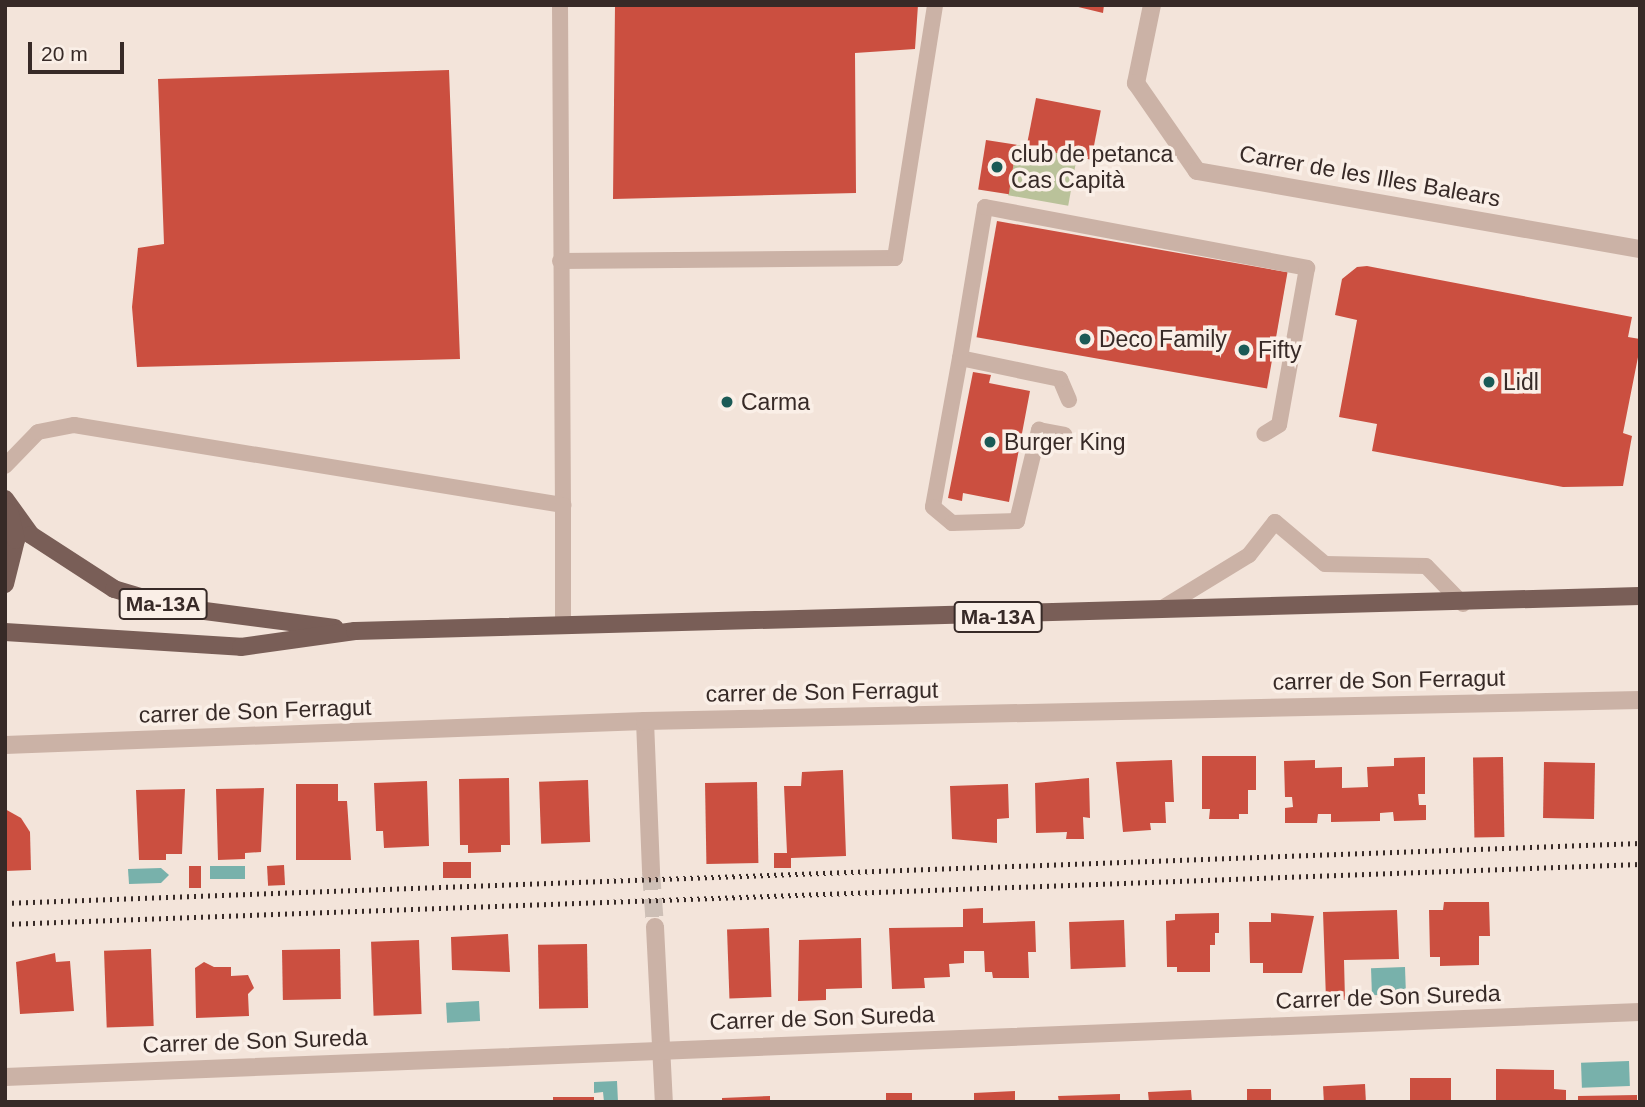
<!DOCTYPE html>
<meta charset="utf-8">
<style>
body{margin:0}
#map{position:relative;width:1645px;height:1107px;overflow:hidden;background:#f3e4da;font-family:Helvetica,sans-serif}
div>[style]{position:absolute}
.green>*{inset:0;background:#bac29a;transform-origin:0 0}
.water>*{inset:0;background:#78b1ab;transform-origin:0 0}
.building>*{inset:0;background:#cb4f40;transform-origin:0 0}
.street-tunnel>*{height:18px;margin-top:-9px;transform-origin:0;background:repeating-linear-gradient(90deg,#cdbfb6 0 18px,transparent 0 27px)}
.lane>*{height:16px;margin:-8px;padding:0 8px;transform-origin:8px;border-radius:8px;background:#cbb2a6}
.street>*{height:18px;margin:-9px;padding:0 9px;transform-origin:9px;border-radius:9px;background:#cbb2a6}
.primary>*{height:18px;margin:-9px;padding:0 9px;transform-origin:9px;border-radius:9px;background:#795e57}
.rail>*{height:5px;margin-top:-2.5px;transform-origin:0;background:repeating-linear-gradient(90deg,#372a27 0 2px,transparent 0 7px)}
.dots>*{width:19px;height:19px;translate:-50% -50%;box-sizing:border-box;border:4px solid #faefe7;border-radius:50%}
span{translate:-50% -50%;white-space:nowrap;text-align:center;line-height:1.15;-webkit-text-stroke:7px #faefe7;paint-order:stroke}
.shield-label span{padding:2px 5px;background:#faefe7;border:2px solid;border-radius:5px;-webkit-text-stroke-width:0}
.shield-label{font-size:21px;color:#372a27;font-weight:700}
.poi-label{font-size:23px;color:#372a27}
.left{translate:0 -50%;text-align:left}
.street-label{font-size:23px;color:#372a27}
.frame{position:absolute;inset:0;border:7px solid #372a27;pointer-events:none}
.scale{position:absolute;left:28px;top:42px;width:96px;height:32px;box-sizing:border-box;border:4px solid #372a27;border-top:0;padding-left:9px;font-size:21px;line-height:24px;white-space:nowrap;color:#372a27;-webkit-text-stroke:5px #faefe7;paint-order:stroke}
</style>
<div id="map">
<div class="green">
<div style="left:1017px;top:145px;width:61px;height:51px;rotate:10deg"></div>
</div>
<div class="water">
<div style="left:210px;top:866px;width:35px;height:13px"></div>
<div style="clip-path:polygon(161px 868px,169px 875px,161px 883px,129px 884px,128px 869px)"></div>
<div style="left:1405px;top:967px;width:27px;height:34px;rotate:88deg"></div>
<div style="left:479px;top:1001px;width:20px;height:33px;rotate:87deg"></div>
<div style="left:1629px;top:1061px;width:25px;height:48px;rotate:88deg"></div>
<div style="clip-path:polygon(617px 1081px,618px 1102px,604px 1102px,603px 1092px,594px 1093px,594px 1082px)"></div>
</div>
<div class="building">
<div style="clip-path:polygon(615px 5px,918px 5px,915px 49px,855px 53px,856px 193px,613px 199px)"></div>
<div style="clip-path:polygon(1070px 5px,1104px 5px,1103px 13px)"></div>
<div style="clip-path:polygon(449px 70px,460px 359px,137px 367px,132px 307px,138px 248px,164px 244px,158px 79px)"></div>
<div style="left:1036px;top:98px;width:66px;height:50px;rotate:11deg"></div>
<div style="left:986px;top:140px;width:31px;height:50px;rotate:9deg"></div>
<div style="left:997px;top:221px;width:295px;height:118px;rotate:10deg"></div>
<div style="clip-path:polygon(1367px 266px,1632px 317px,1628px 337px,1640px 339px,1640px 347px,1623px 433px,1632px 436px,1623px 486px,1563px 487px,1372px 451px,1377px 424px,1339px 417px,1357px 320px,1335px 315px,1342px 279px,1357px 267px)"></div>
<div style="clip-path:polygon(973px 372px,991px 375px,989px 383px,1030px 391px,1009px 502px,963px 493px,962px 501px,948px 498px)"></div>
<div style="clip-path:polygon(1202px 756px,1256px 756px,1256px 790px,1248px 790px,1248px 814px,1239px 814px,1239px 819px,1209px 819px,1210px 809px,1202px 809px)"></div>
<div style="clip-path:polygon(1425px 757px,1425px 794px,1418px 794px,1419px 805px,1426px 805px,1426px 820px,1394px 821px,1393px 812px,1380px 813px,1380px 821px,1331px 822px,1331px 814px,1318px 814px,1317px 823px,1285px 823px,1285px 808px,1293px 807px,1292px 797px,1285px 797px,1284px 761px,1315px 760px,1315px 768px,1342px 767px,1342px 788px,1368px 787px,1367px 767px,1394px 766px,1394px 758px)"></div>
<div style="left:1503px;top:757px;width:80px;height:30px;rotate:89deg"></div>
<div style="clip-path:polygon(1172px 760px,1174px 802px,1165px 802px,1166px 823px,1150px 823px,1151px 830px,1123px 832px,1116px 762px)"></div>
<div style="left:1544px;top:762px;width:51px;height:56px;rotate:1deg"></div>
<div style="clip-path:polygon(843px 770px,846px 856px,791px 858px,791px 868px,774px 868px,774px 853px,787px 853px,784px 786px,801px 786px,802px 772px)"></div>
<div style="clip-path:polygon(509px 778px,510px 845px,501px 845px,501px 852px,468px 853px,468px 845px,460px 845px,459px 779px)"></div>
<div style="clip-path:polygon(1089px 778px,1090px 818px,1083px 817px,1084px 839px,1066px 839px,1067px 832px,1036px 833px,1035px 783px)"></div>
<div style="left:588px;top:780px;width:62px;height:49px;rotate:88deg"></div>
<div style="clip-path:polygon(427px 781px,429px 846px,384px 848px,383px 831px,376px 831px,374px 783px)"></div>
<div style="left:757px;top:782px;width:81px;height:52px;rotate:89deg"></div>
<div style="clip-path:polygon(296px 784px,338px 784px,338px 801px,347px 801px,351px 860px,296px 860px)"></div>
<div style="clip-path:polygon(1008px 784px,1009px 818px,997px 819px,997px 843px,952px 839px,950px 786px)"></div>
<div style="clip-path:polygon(264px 788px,261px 852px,245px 853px,245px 859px,218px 860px,216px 789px)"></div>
<div style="clip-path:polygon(185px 789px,182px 854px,166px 854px,166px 860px,139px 860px,136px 790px)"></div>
<div style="clip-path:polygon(5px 809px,21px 818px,30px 832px,31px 870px,5px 871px)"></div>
<div style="left:443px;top:862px;width:28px;height:16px"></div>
<div style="left:284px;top:865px;width:20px;height:17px;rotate:87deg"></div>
<div style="left:189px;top:866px;width:12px;height:22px"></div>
<div style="clip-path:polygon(1444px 902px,1489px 902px,1490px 936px,1479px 936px,1479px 965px,1440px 966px,1440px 957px,1430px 957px,1429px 910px,1443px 910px)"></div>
<div style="clip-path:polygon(983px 908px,983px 923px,1035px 921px,1036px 952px,1028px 952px,1029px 978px,993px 978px,992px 972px,985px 972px,984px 951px,964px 951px,964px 963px,949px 964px,950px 977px,924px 978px,925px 988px,892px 989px,889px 928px,963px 927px,963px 909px)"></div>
<div style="clip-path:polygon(1397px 910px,1399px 959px,1344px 960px,1345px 1000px,1326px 1000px,1323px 912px)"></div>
<div style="clip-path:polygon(1219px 913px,1219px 933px,1215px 933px,1215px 945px,1210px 945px,1210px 972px,1177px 972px,1177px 967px,1167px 967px,1166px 921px,1175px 920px,1175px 914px)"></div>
<div style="clip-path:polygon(1271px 913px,1314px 916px,1302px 973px,1263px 973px,1263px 963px,1250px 963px,1249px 922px,1271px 922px)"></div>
<div style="left:1124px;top:920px;width:47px;height:55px;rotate:88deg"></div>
<div style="left:769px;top:928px;width:69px;height:42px;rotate:88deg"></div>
<div style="clip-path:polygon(508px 934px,510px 972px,452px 970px,451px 937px)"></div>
<div style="clip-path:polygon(861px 938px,862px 988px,826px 989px,826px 1000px,798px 1001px,799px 940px)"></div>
<div style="left:419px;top:940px;width:74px;height:48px;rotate:88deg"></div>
<div style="left:587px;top:944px;width:64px;height:49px;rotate:89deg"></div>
<div style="left:151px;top:949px;width:77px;height:47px;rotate:88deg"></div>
<div style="left:340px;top:949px;width:50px;height:58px;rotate:89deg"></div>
<div style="clip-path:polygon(55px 953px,56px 962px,70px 961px,74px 1011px,20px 1014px,16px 962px)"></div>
<div style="clip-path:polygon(204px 962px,214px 967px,231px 967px,231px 976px,248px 975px,254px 988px,248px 994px,249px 1016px,196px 1018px,195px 968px)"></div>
<div style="clip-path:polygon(1496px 1069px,1554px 1070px,1554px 1089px,1566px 1090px,1566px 1102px,1496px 1102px)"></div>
<div style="left:1410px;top:1078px;width:41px;height:24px"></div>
<div style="left:1365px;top:1084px;width:18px;height:42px;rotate:87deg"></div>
<div style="left:1247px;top:1089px;width:24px;height:13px"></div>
<div style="clip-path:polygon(1191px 1090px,1192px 1102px,1149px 1102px,1148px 1092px)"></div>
<div style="clip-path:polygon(1015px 1091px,1015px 1102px,974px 1102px,974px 1093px)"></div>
<div style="left:912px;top:1093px;width:9px;height:26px;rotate:90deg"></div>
<div style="clip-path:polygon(1120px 1094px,1120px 1102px,1059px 1102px,1058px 1096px)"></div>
<div style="clip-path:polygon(1637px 1095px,1637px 1102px,1578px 1102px,1578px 1096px)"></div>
<div style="clip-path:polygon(770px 1096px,770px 1102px,722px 1102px,722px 1098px)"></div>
<div style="left:553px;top:1097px;width:41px;height:5px"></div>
</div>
<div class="street-tunnel">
<div style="left:651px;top:872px;width:55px;rotate:85.8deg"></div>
</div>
<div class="lane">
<div style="left:560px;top:5px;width:500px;rotate:89.66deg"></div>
<div style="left:560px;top:261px;width:335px;rotate:-0.5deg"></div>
<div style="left:895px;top:258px;width:256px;rotate:-81deg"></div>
<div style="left:960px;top:358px;width:151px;rotate:100.3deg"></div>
<div style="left:933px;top:507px;width:25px;rotate:40deg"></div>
<div style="left:952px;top:523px;width:65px;rotate:-1.8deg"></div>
<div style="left:1017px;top:521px;width:94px;rotate:-76.4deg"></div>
<div style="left:1039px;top:430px;width:26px;rotate:11deg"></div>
<div style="left:1069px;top:400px;width:23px;rotate:-113deg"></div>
<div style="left:1060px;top:379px;width:102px;rotate:-168.1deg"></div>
<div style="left:960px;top:358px;width:153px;rotate:-80.6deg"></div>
<div style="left:985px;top:207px;width:328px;rotate:10.7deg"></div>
<div style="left:1307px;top:268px;width:159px;rotate:100.1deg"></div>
<div style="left:1279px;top:425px;width:17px;rotate:149deg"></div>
<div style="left:5px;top:466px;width:47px;rotate:-45.9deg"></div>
<div style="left:38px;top:432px;width:37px;rotate:-11deg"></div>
<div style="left:74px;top:425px;width:496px;rotate:9.3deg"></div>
<div style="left:563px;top:505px;width:121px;rotate:90deg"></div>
<div style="left:1159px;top:610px;width:105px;rotate:-31.4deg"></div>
<div style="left:1249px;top:555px;width:42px;rotate:-51.8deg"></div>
<div style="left:1275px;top:522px;width:65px;rotate:40deg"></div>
<div style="left:1325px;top:564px;width:101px;rotate:1.1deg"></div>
<div style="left:1426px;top:566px;width:53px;rotate:45.8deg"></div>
</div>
<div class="street">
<div style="left:1152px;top:5px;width:80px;rotate:101.6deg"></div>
<div style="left:1136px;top:83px;width:107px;rotate:55.3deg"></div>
<div style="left:1197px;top:171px;width:450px;rotate:10deg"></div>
<div style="left:645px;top:721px;width:151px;rotate:87.7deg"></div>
<div style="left:5px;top:745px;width:640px;rotate:-2.15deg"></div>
<div style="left:645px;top:721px;width:995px;rotate:-1.21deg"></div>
<div style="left:655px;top:927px;width:175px;rotate:87.1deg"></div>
<div style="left:5px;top:1077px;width:1636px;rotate:-2.28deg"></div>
</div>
<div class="primary">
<div style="left:5px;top:499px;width:44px;rotate:54.2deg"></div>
<div style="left:31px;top:535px;width:99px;rotate:33deg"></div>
<div style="left:114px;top:589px;width:63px;rotate:16.7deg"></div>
<div style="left:174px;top:607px;width:162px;rotate:7.4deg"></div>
<div style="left:5px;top:584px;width:45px;rotate:-76deg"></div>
<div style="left:16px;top:540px;width:28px;rotate:-103deg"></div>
<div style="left:5px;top:632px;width:236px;rotate:3.6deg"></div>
<div style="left:241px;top:647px;width:115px;rotate:-8deg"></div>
<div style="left:355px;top:631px;width:1285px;rotate:-1.56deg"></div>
</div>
<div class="rail">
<div style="left:5px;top:903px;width:1636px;rotate:-2.1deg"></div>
<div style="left:5px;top:924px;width:1636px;rotate:-2.1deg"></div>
</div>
<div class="dots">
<div style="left:997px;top:167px;background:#1b5a56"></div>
<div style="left:1085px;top:339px;background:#1b5a56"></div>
<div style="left:1244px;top:350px;background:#1b5a56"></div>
<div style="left:1489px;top:382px;background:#1b5a56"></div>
<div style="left:727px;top:402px;background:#1b5a56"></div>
<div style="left:990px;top:442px;background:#1b5a56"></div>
</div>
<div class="shield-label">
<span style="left:163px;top:604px">Ma-13A</span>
<span style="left:998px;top:617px">Ma-13A</span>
</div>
<div class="poi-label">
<span class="left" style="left:1011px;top:167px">club de petanca<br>Cas Capità</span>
<span class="left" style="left:1099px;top:339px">Deco Family</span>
<span class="left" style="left:1258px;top:350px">Fifty</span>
<span class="left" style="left:1503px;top:382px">Lidl</span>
<span class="left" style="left:741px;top:402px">Carma</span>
<span class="left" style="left:1004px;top:442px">Burger King</span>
</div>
<div class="street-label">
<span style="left:1370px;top:176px;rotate:10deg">Carrer de les Illes Balears</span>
<span style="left:1389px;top:680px;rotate:-1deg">carrer de Son Ferragut</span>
<span style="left:822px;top:692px;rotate:-1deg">carrer de Son Ferragut</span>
<span style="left:255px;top:711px;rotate:-2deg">carrer de Son Ferragut</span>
<span style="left:1388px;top:997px;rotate:-2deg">Carrer de Son Sureda</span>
<span style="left:822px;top:1018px;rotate:-2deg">Carrer de Son Sureda</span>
<span style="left:255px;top:1041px;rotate:-2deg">Carrer de Son Sureda</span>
</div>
<div class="frame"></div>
<div class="scale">20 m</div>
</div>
